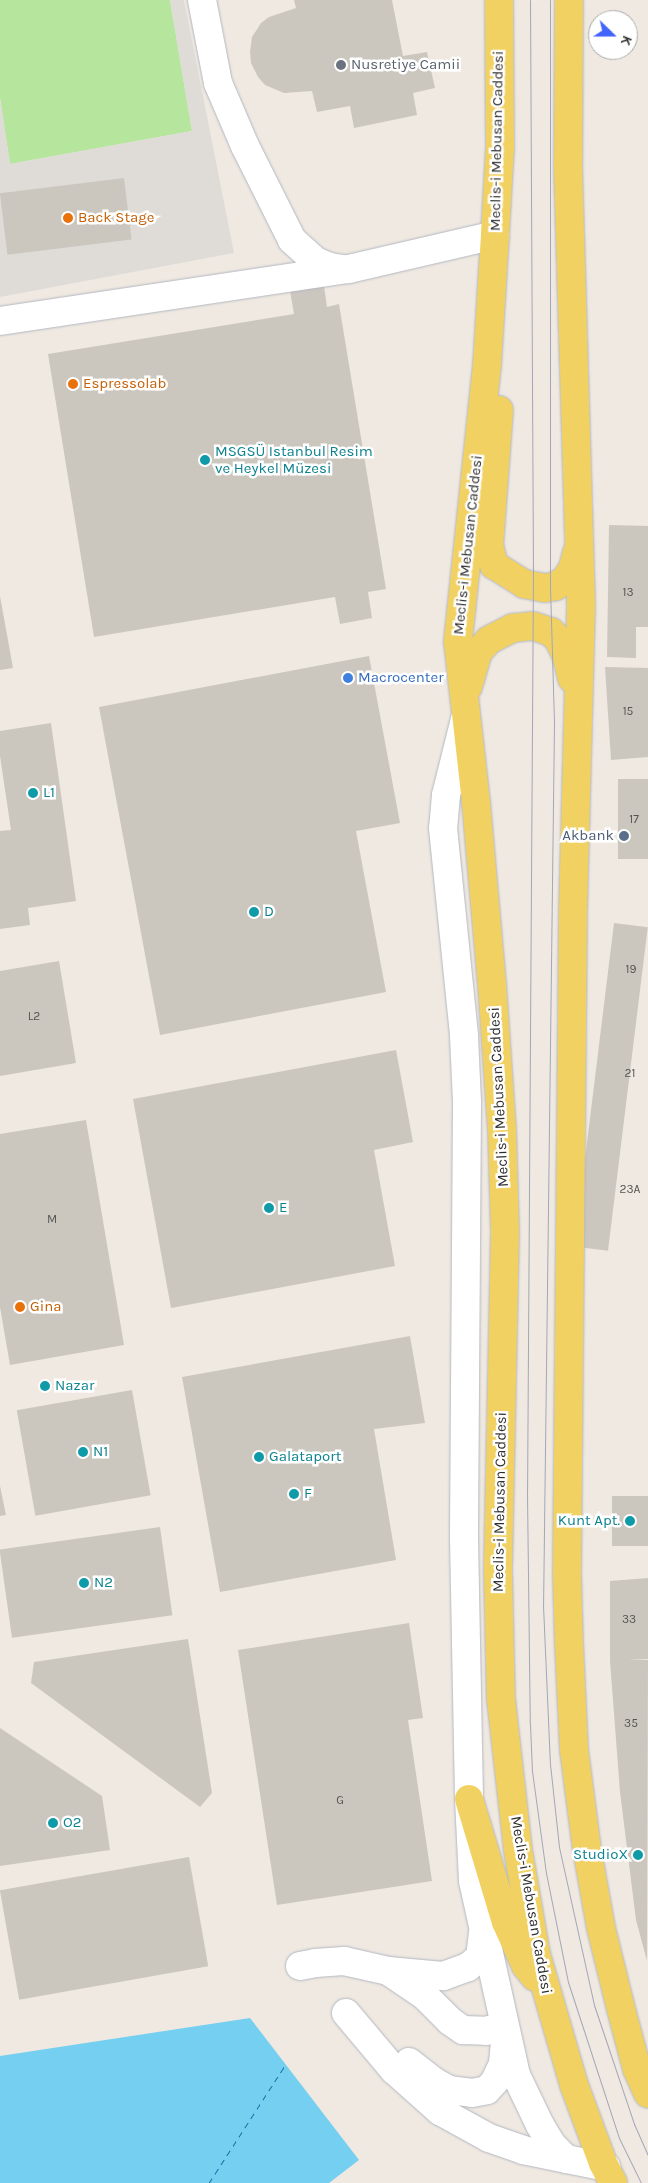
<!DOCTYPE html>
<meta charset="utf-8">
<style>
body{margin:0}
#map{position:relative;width:648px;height:2183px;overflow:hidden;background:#efe9e1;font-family:Karla,sans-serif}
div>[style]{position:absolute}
.green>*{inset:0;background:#b6e59e}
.plaza>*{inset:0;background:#dfdcd8}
.water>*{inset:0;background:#75cff0}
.ferry>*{height:1px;margin-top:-0.5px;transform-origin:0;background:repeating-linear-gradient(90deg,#0d6fa3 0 6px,transparent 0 11px)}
.building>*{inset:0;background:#cbc7bf;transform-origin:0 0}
.roads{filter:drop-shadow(0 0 1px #b4b7c1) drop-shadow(0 0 1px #b4b7c1)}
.minor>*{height:28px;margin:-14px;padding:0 14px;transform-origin:14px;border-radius:14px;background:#fff}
.major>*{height:28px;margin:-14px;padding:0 14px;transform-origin:14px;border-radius:14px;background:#f2d163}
.tram>*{height:1px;margin:-0.5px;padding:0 0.5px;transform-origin:0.5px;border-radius:0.5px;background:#a3a6b8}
.dots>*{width:14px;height:14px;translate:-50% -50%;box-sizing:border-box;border:2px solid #fff;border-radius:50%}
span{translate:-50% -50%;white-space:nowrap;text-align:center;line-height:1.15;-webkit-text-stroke:5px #fff;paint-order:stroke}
.number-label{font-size:12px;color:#555452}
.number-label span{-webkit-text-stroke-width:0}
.worship-label{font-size:15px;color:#5b616d}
.left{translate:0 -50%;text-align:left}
.street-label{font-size:15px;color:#2e2e2e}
.food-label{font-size:15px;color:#c56008}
.culture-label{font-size:15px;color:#0d838f}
.right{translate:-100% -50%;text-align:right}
.shop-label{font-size:15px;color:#366cbe}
.service-label{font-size:15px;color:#4e5e75}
.north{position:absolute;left:588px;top:10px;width:50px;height:50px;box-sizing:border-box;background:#fff;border:1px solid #ababab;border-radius:50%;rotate:112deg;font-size:14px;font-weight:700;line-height:20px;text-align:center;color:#2e2e2e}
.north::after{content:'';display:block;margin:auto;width:18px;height:22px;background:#4264fb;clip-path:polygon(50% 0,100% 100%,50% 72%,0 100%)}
</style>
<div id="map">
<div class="green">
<div style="clip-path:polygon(0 0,170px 0,192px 131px,10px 164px,0 98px)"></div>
</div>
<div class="plaza">
<div style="clip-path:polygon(170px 0,184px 0,234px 253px,0 297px,0 98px,10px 164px,192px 131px)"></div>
</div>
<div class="water">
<div style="clip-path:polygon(250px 2018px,359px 2160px,329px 2183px,0 2183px,0 2056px)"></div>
</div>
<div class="ferry">
<div style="left:209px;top:2183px;width:142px;rotate:-57.1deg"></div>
</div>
<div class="building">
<div style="clip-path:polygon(294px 0,392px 0,403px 56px,427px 52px,435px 88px,413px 93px,417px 115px,354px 128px,350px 106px,317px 112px,312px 91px,284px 93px,265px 85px,258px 77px,251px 63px,250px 52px,252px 37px,261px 23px,269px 17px,296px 8px)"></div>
<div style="left:124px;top:178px;width:62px;height:125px;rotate:83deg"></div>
<div style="clip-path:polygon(323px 279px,327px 307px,339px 304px,386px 589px,368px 592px,372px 618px,340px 624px,335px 597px,94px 637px,48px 354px,294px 314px,289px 285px)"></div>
<div style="clip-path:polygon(609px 525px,648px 526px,648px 627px,636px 627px,636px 658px,607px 657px)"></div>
<div style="clip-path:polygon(0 596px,13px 668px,0 670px)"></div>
<div style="clip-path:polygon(369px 656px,400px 823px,356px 831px,386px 992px,160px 1035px,99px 707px)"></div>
<div style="clip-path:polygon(605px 667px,648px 668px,648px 757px,611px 760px)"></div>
<div style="clip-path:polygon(51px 723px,76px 901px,28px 908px,30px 925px,0 929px,0 831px,11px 830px,0 756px,0 731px)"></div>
<div style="left:648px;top:779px;width:80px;height:30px;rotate:90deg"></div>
<div style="left:614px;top:923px;width:34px;height:326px;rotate:7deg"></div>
<div style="clip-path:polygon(59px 961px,76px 1063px,0 1076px,0 971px)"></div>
<div style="clip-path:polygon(396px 1050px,413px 1142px,374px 1150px,395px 1266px,171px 1308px,133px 1099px)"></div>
<div style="clip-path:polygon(86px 1120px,124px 1345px,10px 1365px,0 1307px,0 1134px)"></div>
<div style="clip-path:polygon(410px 1336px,425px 1423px,374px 1429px,396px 1560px,220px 1592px,182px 1377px)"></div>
<div style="left:132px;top:1390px;width:107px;height:117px;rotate:80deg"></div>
<div style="clip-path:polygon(0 1486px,6px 1515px,0 1516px)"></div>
<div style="left:648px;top:1496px;width:50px;height:36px;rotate:90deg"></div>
<div style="left:160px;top:1527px;width:89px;height:162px;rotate:82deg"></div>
<div style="clip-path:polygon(648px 1578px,648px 1659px,628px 1660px,648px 1660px,647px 1961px,636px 1920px,620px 1792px,610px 1661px,610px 1581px)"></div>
<div style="clip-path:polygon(409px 1623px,423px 1718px,408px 1720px,432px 1881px,277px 1905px,238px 1650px)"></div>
<div style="clip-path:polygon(188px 1639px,212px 1793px,200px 1807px,31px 1683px,34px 1662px)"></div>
<div style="clip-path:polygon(0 1728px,102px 1796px,110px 1850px,0 1866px)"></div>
<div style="left:189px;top:1857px;width:111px;height:192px;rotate:80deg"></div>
</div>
<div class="roads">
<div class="minor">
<div style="left:202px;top:0;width:85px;rotate:79.1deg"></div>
<div style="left:218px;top:83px;width:69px;rotate:66.8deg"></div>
<div style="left:245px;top:146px;width:105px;rotate:63.4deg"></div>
<div style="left:292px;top:240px;width:31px;rotate:42deg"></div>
<div style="left:315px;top:261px;width:16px;rotate:22deg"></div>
<div style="left:330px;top:267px;width:13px;rotate:9deg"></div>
<div style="left:0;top:321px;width:353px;rotate:-8.5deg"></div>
<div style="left:349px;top:269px;width:150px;rotate:-13.1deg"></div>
<div style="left:466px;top:715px;width:82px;rotate:104deg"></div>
<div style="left:446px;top:795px;width:33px;rotate:95deg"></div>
<div style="left:443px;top:828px;width:209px;rotate:84.2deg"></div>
<div style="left:464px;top:1036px;width:67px;rotate:87.4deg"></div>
<div style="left:467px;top:1103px;width:435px;rotate:90.4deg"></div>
<div style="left:464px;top:1538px;width:261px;rotate:88.9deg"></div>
<div style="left:469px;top:1799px;width:82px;rotate:87.2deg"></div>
<div style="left:473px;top:1881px;width:199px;rotate:77.5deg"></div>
<div style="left:516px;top:2075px;width:55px;rotate:64.4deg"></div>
<div style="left:540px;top:2125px;width:23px;rotate:59deg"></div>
<div style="left:552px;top:2145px;width:20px;rotate:45deg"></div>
<div style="left:483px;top:1933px;width:24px;rotate:97deg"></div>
<div style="left:480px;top:1957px;width:16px;rotate:140deg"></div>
<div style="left:468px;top:1967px;width:27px;rotate:160deg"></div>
<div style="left:443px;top:1976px;width:55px;rotate:-174.8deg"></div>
<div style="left:388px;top:1971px;width:45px;rotate:34deg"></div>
<div style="left:425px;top:1996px;width:35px;rotate:45deg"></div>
<div style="left:450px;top:2021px;width:16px;rotate:35deg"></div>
<div style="left:463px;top:2030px;width:23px;rotate:2deg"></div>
<div style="left:486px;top:2031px;width:18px;rotate:-16deg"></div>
<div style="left:300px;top:1966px;width:15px;rotate:-11deg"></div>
<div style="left:315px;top:1963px;width:29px;rotate:-4deg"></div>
<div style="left:344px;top:1961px;width:45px;rotate:12.8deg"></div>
<div style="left:346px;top:2013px;width:75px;rotate:49.9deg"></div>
<div style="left:394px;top:2070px;width:62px;rotate:41.7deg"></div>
<div style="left:440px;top:2111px;width:56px;rotate:28.9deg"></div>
<div style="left:489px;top:2138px;width:36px;rotate:19deg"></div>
<div style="left:523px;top:2150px;width:85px;rotate:11.6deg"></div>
<div style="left:409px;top:2062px;width:31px;rotate:38deg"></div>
<div style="left:433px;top:2081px;width:18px;rotate:29deg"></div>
<div style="left:449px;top:2090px;width:23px;rotate:7deg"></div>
<div style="left:472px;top:2093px;width:15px;rotate:-11deg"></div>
<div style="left:487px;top:2090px;width:12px;rotate:-48deg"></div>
<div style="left:495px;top:2081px;width:19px;rotate:-65deg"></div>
<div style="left:503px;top:2064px;width:21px;rotate:-85deg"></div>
</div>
<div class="major">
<div style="left:499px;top:0;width:147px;rotate:89.6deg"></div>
<div style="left:500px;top:147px;width:88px;rotate:93.3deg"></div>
<div style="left:495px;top:235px;width:130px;rotate:93.5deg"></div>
<div style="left:487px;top:365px;width:279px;rotate:96deg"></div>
<div style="left:458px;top:642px;width:161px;rotate:83.6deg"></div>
<div style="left:476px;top:802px;width:183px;rotate:85deg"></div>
<div style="left:492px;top:984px;width:146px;rotate:86.1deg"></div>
<div style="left:502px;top:1130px;width:103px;rotate:88.3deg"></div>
<div style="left:505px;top:1233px;width:338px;rotate:91.2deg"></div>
<div style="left:498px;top:1571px;width:128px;rotate:88.7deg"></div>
<div style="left:501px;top:1699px;width:152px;rotate:83.6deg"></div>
<div style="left:518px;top:1850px;width:106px;rotate:80.2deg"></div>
<div style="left:536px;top:1954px;width:136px;rotate:73.8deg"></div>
<div style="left:574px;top:2085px;width:83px;rotate:69.6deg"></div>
<div style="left:603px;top:2163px;width:22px;rotate:63deg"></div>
<div style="left:569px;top:0;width:166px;rotate:90.3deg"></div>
<div style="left:568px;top:166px;width:440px;rotate:88.3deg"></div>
<div style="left:581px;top:606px;width:306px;rotate:91.5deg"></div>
<div style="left:573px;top:912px;width:662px;rotate:90.52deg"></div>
<div style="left:567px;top:1574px;width:70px;rotate:88.4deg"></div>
<div style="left:569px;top:1644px;width:106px;rotate:87.3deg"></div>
<div style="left:574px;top:1750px;width:101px;rotate:82.6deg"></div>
<div style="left:587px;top:1850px;width:79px;rotate:79.8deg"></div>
<div style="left:601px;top:1928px;width:83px;rotate:76.1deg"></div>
<div style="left:621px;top:2009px;width:62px;rotate:75.1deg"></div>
<div style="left:637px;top:2069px;width:27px;rotate:66deg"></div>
<div style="left:499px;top:410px;width:135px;rotate:94.2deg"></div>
<div style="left:489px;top:545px;width:21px;rotate:76deg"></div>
<div style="left:494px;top:565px;width:36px;rotate:32deg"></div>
<div style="left:524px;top:584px;width:21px;rotate:11deg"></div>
<div style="left:545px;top:588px;width:11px;rotate:-10deg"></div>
<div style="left:556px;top:586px;width:12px;rotate:-35deg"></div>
<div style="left:566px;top:579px;width:13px;rotate:-58deg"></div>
<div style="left:573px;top:568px;width:16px;rotate:-76deg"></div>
<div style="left:468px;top:687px;width:36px;rotate:-74deg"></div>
<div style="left:478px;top:652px;width:16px;rotate:-47deg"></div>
<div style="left:489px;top:640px;width:27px;rotate:-27deg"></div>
<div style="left:513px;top:628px;width:20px;rotate:-6deg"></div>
<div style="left:533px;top:626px;width:19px;rotate:18deg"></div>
<div style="left:551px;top:632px;width:11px;rotate:45deg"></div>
<div style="left:559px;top:640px;width:19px;rotate:65deg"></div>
<div style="left:567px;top:657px;width:22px;rotate:77deg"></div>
<div style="left:469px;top:1799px;width:128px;rotate:73.3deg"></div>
<div style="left:506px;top:1922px;width:48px;rotate:65.6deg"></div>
<div style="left:526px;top:1966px;width:14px;rotate:51deg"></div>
</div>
</div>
<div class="tram">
<div style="left:530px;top:0;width:571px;rotate:89.7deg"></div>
<div style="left:533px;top:571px;width:923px;rotate:90.37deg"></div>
<div style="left:527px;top:1494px;width:230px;rotate:89.3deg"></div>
<div style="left:530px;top:1724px;width:47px;rotate:87.6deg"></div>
<div style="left:532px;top:1771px;width:103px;rotate:82.2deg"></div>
<div style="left:546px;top:1873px;width:111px;rotate:78.6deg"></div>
<div style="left:568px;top:1982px;width:164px;rotate:71.9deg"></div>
<div style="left:619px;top:2138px;width:50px;rotate:63.9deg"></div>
<div style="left:550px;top:0;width:587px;rotate:90deg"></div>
<div style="left:550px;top:587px;width:136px;rotate:88.3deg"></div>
<div style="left:554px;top:723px;width:882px;rotate:90.71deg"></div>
<div style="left:543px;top:1605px;width:159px;rotate:87.5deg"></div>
<div style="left:550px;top:1764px;width:83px;rotate:83.8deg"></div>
<div style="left:559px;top:1847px;width:162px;rotate:77.5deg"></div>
<div style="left:594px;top:2005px;width:126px;rotate:71.4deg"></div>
<div style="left:634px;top:2124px;width:35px;rotate:66deg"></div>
</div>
<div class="dots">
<div style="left:341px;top:65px;background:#6b7280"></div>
<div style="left:68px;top:218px;background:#e8710a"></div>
<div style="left:73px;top:384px;background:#e8710a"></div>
<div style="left:205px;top:460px;background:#0f9aa8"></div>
<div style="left:348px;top:678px;background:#3f7fe0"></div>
<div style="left:33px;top:793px;background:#0f9aa8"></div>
<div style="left:624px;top:836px;background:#5c6f8a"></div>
<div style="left:254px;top:912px;background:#0f9aa8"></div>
<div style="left:269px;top:1208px;background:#0f9aa8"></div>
<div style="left:20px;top:1307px;background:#e8710a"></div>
<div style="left:45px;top:1386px;background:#0f9aa8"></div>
<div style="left:83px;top:1452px;background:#0f9aa8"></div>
<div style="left:259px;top:1457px;background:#0f9aa8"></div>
<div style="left:294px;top:1494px;background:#0f9aa8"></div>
<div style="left:630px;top:1521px;background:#0f9aa8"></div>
<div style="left:84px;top:1583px;background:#0f9aa8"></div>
<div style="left:53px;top:1823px;background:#0f9aa8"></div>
<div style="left:638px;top:1855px;background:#0f9aa8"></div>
</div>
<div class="number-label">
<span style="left:628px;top:593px">13</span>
<span style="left:628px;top:712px">15</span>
<span style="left:634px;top:820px">17</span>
<span style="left:631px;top:970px">19</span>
<span style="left:34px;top:1017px">L2</span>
<span style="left:630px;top:1074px">21</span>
<span style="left:630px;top:1190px">23A</span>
<span style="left:52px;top:1220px">M</span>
<span style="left:629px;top:1620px">33</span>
<span style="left:631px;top:1724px">35</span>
<span style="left:340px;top:1801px">G</span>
</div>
<div class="worship-label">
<span class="left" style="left:351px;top:65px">Nusretiye Camii</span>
</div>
<div class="street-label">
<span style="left:497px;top:141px;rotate:-89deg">Meclis-i Mebusan Caddesi</span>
<span style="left:468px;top:545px;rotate:-84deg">Meclis-i Mebusan Caddesi</span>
<span style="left:499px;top:1097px;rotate:-93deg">Meclis-i Mebusan Caddesi</span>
<span style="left:500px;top:1502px;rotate:-89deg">Meclis-i Mebusan Caddesi</span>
<span style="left:531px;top:1905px;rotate:80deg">Meclis-i Mebusan Caddesi</span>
</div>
<div class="food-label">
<span class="left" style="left:78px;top:218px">Back Stage</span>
<span class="left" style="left:83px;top:384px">Espressolab</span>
<span class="left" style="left:30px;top:1307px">Gina</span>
</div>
<div class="culture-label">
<span class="left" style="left:215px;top:460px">MSGSÜ Istanbul Resim<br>ve Heykel Müzesi</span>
<span class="left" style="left:43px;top:793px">L1</span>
<span class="left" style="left:264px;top:912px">D</span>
<span class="left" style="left:279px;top:1208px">E</span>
<span class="left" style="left:55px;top:1386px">Nazar</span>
<span class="left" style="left:93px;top:1452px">N1</span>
<span class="left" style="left:269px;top:1457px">Galataport</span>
<span class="left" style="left:304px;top:1494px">F</span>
<span class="right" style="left:620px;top:1521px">Kunt Apt.</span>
<span class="left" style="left:94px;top:1583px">N2</span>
<span class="left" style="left:63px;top:1823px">O2</span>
<span class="right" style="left:628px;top:1855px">StudioX</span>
</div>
<div class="shop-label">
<span class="left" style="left:358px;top:678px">Macrocenter</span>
</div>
<div class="service-label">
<span class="right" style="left:614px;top:836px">Akbank</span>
</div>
<div class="north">K</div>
</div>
